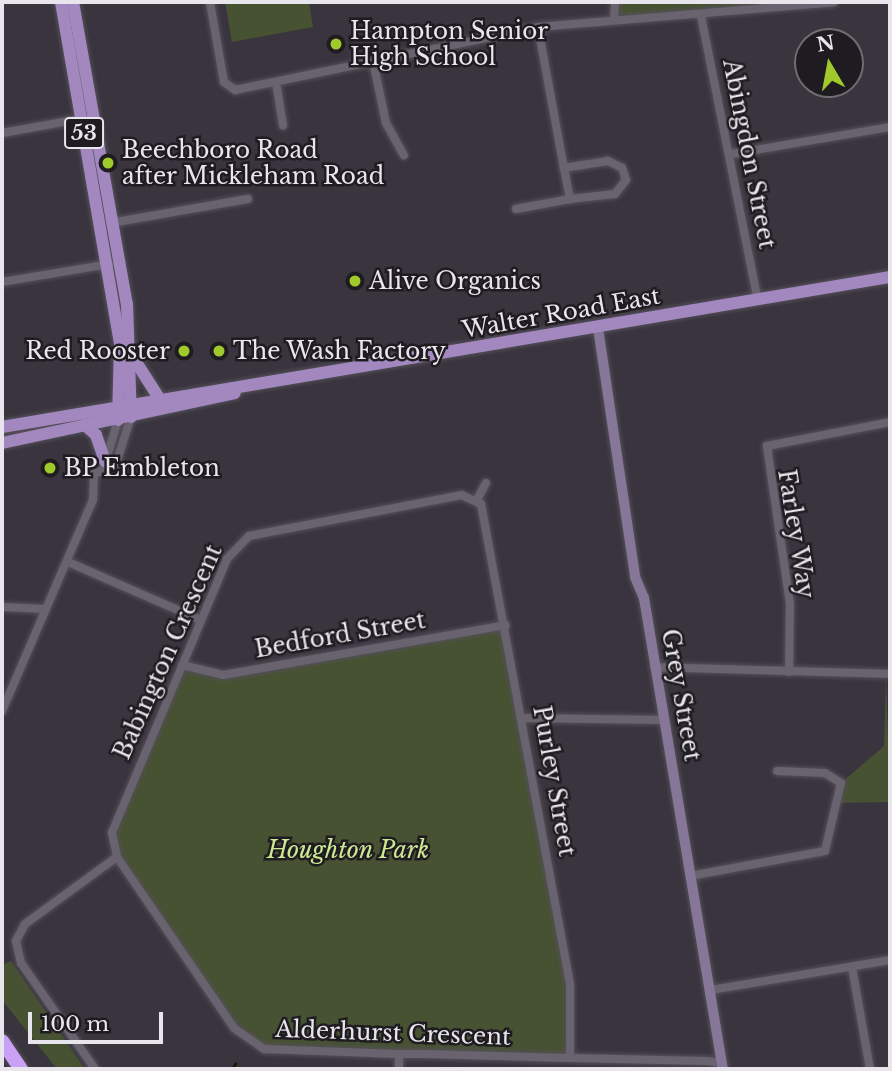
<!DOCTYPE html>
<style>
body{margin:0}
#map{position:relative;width:892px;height:1071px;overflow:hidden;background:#39343e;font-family:"Libre Baskerville",serif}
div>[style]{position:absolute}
.green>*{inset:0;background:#475232}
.stream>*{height:2.5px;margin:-1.25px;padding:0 1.25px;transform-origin:1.25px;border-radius:1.25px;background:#151e01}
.roads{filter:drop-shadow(0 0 2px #545059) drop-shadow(0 0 2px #545059)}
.street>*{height:8px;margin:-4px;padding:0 4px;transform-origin:4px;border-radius:4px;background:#69636f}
.secondary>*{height:10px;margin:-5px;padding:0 5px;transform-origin:5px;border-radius:5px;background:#867698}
.primary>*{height:12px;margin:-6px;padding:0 6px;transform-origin:6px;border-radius:6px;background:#a388c0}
.highway>*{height:14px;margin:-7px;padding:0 7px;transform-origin:7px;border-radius:7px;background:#caa1f6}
.dots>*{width:19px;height:19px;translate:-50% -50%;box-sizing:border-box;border:4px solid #1f1c21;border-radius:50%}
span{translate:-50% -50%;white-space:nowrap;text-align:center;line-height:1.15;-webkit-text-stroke:5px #1f1c21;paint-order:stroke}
.shield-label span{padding:2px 5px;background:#1f1c21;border:2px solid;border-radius:5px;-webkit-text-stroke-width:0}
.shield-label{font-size:21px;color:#e8e5ec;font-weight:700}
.poi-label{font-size:23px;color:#e8e5ec}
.left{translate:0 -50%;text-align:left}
.right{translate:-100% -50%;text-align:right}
.street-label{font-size:23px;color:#e8e5ec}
.park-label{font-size:23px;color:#cbe892;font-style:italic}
.frame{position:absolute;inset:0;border:4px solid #e8e5ec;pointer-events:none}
.north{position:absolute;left:794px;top:28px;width:70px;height:70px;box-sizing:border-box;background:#1f1c21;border:2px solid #6f6c72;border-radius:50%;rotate:350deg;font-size:19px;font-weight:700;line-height:28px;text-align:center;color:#e8e5ec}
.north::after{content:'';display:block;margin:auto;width:24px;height:32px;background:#a0c92b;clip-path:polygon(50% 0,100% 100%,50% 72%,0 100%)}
.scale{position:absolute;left:28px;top:1012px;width:135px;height:32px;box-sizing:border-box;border:4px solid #e8e5ec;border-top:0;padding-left:9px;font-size:21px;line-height:24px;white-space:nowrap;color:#e8e5ec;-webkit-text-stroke:5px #1f1c21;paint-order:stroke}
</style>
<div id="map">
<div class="green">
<div style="clip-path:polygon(225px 2px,309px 2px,313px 27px,232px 42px)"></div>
<div style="clip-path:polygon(615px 2px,834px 2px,786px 10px,614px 18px)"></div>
<div style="clip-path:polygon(506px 625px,570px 984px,570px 1058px,264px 1049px,247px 1041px,113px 845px,112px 833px,182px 665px,209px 674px)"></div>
<div style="clip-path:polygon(886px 674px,890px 802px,834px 803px,841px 783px,884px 746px)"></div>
<div style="clip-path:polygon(11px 961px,85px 1069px,57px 1069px,2px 1000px,2px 965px)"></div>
</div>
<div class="stream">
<div style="left:232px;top:1069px;width:6px;rotate:-59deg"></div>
</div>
<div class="roads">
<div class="street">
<div style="left:210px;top:2px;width:81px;rotate:80.1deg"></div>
<div style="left:224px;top:82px;width:14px;rotate:36deg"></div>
<div style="left:235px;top:90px;width:309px;rotate:-11.7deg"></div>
<div style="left:538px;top:27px;width:297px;rotate:-4.8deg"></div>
<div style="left:701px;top:16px;width:290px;rotate:78.7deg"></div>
<div style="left:614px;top:18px;width:16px;rotate:-86deg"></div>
<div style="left:538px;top:27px;width:143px;rotate:79.6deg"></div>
<div style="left:564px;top:168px;width:32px;rotate:79deg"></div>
<div style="left:570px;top:199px;width:45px;rotate:-6.3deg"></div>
<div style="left:615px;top:194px;width:18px;rotate:-52deg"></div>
<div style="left:626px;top:180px;width:13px;rotate:-108deg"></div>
<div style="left:622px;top:168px;width:16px;rotate:-153deg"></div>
<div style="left:608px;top:161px;width:45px;rotate:171deg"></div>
<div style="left:373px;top:61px;width:63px;rotate:78.2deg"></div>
<div style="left:386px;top:123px;width:37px;rotate:61deg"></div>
<div style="left:276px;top:82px;width:44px;rotate:80.8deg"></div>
<div style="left:2px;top:133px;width:84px;rotate:-10.2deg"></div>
<div style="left:732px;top:154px;width:160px;rotate:-9.7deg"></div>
<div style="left:516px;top:209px;width:55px;rotate:-10.5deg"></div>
<div style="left:110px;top:223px;width:140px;rotate:-9.9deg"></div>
<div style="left:2px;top:282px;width:109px;rotate:-9.5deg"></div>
<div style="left:106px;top:460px;width:42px;rotate:-73.3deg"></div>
<div style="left:478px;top:498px;width:17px;rotate:-62deg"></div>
<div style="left:68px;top:562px;width:145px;rotate:23.6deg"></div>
<div style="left:2px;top:607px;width:44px;rotate:2.6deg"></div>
<div style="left:182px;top:665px;width:42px;rotate:13.7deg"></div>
<div style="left:223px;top:675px;width:287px;rotate:-10deg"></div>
<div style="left:654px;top:667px;width:236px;rotate:1.7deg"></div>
<div style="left:789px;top:672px;width:68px;rotate:-89.2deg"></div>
<div style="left:790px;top:604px;width:160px;rotate:-98.3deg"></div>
<div style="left:767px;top:446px;width:125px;rotate:-11deg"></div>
<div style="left:2px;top:711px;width:230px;rotate:-66.7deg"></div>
<div style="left:93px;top:500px;width:26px;rotate:-88deg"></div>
<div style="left:94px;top:474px;width:24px;rotate:-24deg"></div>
<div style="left:116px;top:464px;width:49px;rotate:-72.3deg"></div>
<div style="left:524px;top:718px;width:138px;rotate:0.8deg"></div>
<div style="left:690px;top:876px;width:137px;rotate:-10.5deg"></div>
<div style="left:825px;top:851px;width:70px;rotate:-76.8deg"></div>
<div style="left:841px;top:783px;width:19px;rotate:-148deg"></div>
<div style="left:825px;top:773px;width:48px;rotate:-177.6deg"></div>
<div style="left:852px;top:967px;width:104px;rotate:80deg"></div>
<div style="left:711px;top:990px;width:181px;rotate:-9.5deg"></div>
<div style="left:570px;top:1058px;width:74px;rotate:-90deg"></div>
<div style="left:570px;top:984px;width:488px;rotate:-100.5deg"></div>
<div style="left:481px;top:504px;width:21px;rotate:-155deg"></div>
<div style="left:462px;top:495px;width:217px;rotate:169.1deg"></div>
<div style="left:249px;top:536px;width:32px;rotate:134deg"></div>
<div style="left:227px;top:559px;width:297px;rotate:112.8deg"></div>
<div style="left:112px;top:833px;width:25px;rotate:78deg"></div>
<div style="left:117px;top:857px;width:207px;rotate:55.6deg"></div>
<div style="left:234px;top:1028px;width:37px;rotate:35deg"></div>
<div style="left:264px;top:1049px;width:135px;rotate:2.1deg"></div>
<div style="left:399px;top:1054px;width:26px"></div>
<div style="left:425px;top:1054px;width:145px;rotate:1.6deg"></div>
<div style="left:570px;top:1058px;width:136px;rotate:1.3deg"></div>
<div style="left:706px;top:1061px;width:16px;rotate:7deg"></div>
<div style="left:95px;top:1069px;width:129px;rotate:-124.9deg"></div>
<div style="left:21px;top:963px;width:23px;rotate:-103deg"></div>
<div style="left:16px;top:941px;width:19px;rotate:-62deg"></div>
<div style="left:25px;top:924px;width:114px;rotate:-36.1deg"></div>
<div style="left:399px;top:1069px;width:15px;rotate:-90deg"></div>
</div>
<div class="secondary">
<div style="left:598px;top:328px;width:252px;rotate:81.5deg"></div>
<div style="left:635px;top:577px;width:23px;rotate:67deg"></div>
<div style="left:644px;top:598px;width:478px;rotate:80.5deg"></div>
</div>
<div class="primary">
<div style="left:61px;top:2px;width:347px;rotate:80.2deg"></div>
<div style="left:120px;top:344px;width:76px;rotate:91.5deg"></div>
<div style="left:73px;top:2px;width:307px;rotate:79.9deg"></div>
<div style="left:127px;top:304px;width:113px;rotate:88deg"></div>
<div style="left:136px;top:362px;width:43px;rotate:57.4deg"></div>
<div style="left:85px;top:425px;width:15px;rotate:42deg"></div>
<div style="left:96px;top:435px;width:28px;rotate:71deg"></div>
<div style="left:2px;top:427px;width:901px;rotate:-9.59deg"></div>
<div style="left:2px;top:443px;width:238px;rotate:-12.1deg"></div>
</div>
<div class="highway">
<div style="left:2px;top:1041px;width:34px;rotate:56deg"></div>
</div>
</div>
<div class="dots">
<div style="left:336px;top:44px;background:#a0c92b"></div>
<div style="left:108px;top:163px;background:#a0c92b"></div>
<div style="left:355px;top:281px;background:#a0c92b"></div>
<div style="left:184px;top:351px;background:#a0c92b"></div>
<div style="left:219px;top:351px;background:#a0c92b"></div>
<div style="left:50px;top:468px;background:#a0c92b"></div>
</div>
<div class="shield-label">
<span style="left:84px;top:133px">53</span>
</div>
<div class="poi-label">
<span class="left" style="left:350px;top:44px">Hampton Senior<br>High School</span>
<span class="left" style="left:122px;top:163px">Beechboro Road<br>after Mickleham Road</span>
<span class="left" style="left:369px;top:281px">Alive Organics</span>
<span class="right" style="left:170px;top:351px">Red Rooster</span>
<span class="left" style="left:233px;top:351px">The Wash Factory</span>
<span class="left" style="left:64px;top:468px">BP Embleton</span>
</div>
<div class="street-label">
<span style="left:749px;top:154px;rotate:79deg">Abingdon Street</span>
<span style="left:561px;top:313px;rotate:-10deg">Walter Road East</span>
<span style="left:796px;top:534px;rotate:81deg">Farley Way</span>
<span style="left:340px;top:635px;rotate:-10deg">Bedford Street</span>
<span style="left:168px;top:652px;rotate:-66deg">Babington Crescent</span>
<span style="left:681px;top:695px;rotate:80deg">Grey Street</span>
<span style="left:554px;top:781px;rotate:80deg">Purley Street</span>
<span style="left:393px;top:1033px;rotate:2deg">Alderhurst Crescent</span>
</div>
<div class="park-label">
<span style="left:348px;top:850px">Houghton Park</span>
</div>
<div class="frame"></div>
<div class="north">N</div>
<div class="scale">100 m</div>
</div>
